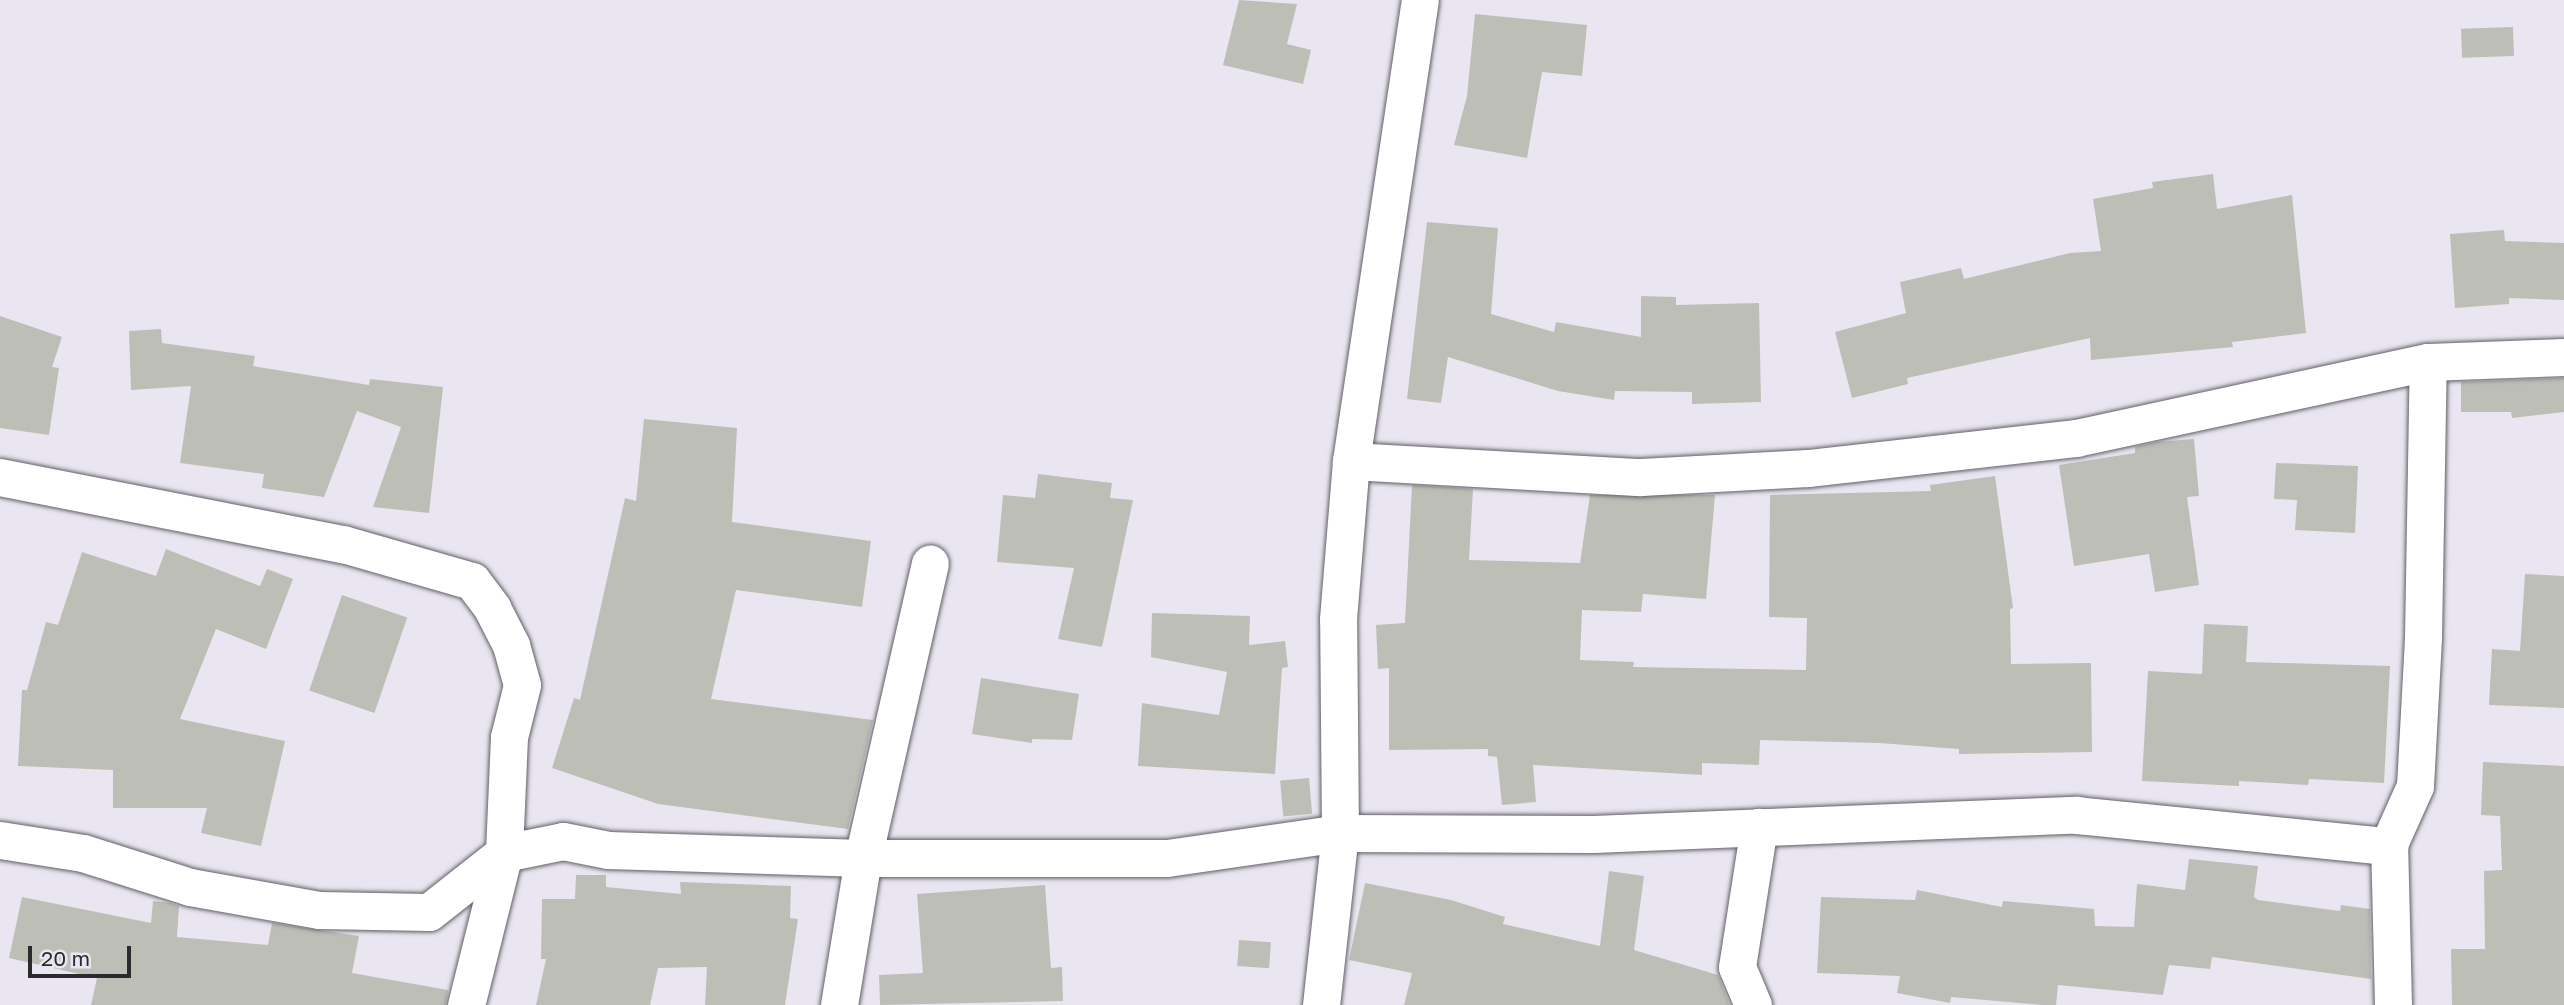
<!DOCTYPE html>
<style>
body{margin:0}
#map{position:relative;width:2564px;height:1005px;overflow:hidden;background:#e9e6f1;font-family:"Golos Text",sans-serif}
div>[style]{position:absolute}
.building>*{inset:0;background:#bdbfb6;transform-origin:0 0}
.roads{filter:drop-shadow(0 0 2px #615f68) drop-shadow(0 0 2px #615f68)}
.minor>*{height:37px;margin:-18.5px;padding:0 18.5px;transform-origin:18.5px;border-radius:18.5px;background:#fff}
span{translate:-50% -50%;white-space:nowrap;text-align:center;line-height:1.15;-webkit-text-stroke:7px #e9e6f1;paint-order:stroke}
.scale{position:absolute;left:28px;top:946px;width:103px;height:32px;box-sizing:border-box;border:4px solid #2b2a2e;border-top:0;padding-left:9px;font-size:21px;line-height:24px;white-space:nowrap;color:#2b2a2e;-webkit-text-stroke:5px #e9e6f1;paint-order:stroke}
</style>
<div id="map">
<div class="building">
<div style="clip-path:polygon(1239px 0,1297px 4px,1287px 44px,1311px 50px,1303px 84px,1223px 65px)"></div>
<div style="clip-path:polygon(1475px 14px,1587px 25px,1582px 76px,1542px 72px,1527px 158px,1454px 145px,1467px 96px)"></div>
<div style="left:2513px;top:27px;width:29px;height:52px;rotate:88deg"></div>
<div style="clip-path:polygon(2213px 174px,2217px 209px,2292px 195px,2306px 333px,2232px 342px,2233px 347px,2091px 360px,2090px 338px,1907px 378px,1908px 384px,1852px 398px,1835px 332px,1906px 313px,1900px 282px,1961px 268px,1964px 279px,2070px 253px,2101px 251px,2093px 199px,2153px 188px,2152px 182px)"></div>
<div style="clip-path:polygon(1427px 222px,1498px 228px,1491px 314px,1554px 332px,1556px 322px,1641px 337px,1641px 296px,1676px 297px,1676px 305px,1759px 303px,1761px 402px,1692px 404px,1692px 392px,1615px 391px,1614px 400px,1558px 391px,1448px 357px,1441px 403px,1407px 399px)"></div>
<div style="clip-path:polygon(2504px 230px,2505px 241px,2564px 243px,2564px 300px,2509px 298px,2509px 304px,2455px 308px,2450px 234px)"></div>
<div style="clip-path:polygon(0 316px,62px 337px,52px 367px,59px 368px,49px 435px,0 428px)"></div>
<div style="clip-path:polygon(161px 329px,162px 343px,255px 356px,253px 366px,369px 385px,370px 379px,443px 387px,429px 513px,373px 507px,401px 427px,357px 411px,324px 497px,262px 488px,264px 474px,180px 463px,191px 386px,131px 390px,129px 331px)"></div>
<div style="clip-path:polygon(2564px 378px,2564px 412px,2512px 418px,2511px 412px,2461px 412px,2461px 382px)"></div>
<div style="clip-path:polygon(644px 419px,737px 428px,732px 522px,871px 541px,862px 607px,736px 590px,711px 699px,873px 720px,848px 829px,658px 804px,552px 768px,574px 698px,580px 700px,625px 498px,636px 501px)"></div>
<div style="clip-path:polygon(2194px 439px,2199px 496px,2187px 497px,2199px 585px,2155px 592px,2149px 554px,2074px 566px,2059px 465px,2135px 453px,2135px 447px,2157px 442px)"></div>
<div style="clip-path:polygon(2276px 463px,2358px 466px,2355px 533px,2295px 530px,2297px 500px,2274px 499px)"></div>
<div style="clip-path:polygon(1038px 474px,1112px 483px,1110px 498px,1133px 500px,1102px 647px,1058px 639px,1074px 568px,997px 562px,1003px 495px,1035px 498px)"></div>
<div style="clip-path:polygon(1995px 476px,2013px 608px,2010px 609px,2011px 664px,2091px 663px,2092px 752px,1959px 754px,1959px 749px,1879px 743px,1760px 740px,1759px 765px,1702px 763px,1702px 775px,1533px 765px,1536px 802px,1502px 805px,1497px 757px,1488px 756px,1488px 749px,1389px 750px,1389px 668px,1378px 669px,1376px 625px,1405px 623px,1412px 485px,1473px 489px,1469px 560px,1580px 563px,1590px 495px,1715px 495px,1706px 599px,1643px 594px,1641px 612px,1582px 610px,1580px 660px,1634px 662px,1633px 667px,1806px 670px,1807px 618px,1769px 617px,1770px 495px,1931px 491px,1930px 485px)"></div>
<div style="clip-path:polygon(166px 549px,260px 586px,267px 569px,293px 579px,266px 649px,216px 629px,180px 719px,285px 741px,261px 846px,201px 833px,207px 808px,113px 808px,113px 770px,18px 766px,22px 690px,27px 690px,46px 622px,58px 625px,82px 552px,156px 576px)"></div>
<div style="clip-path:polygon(2525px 574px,2564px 576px,2564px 708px,2489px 705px,2492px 649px,2520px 651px)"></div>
<div style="left:342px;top:595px;width:69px;height:101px;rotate:19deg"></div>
<div style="clip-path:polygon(1152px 613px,1250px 616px,1249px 645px,1285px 641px,1288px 667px,1282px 668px,1275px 774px,1138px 766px,1142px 703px,1219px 715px,1227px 672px,1151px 657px)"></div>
<div style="clip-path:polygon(2204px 624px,2248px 626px,2246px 662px,2390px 666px,2384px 783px,2309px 779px,2308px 785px,2239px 781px,2239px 786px,2142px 781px,2148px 671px,2202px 674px)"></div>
<div style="clip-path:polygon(981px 678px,1079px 694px,1072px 740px,1032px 739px,1032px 743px,972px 734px)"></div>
<div style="clip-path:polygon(2483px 762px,2564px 766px,2564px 1005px,2452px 1005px,2451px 949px,2485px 949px,2484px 871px,2502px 870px,2500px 816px,2481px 815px)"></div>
<div style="left:1309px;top:778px;width:36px;height:29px;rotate:85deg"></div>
<div style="clip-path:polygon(2189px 859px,2258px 866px,2254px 897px,2258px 900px,2340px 911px,2341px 905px,2370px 909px,2371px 979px,2212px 957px,2210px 969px,2169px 965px,2163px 995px,2058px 985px,2056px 1005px,2043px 1005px,1951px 997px,1950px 1003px,1897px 993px,1900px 976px,1817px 973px,1821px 897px,1915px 900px,1917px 890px,2002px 907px,2003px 901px,2094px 909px,2095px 926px,2134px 927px,2137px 884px,2185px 890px)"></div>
<div style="clip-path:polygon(1609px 871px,1644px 876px,1634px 950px,1718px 975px,1730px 1005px,1404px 1005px,1412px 973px,1349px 960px,1365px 883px,1451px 900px,1505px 917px,1503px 924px,1600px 946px)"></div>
<div style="clip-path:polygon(576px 875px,606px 875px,606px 887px,681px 894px,680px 882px,791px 886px,790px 918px,798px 919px,785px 1005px,705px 1005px,707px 967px,658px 968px,650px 1005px,536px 1005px,546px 959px,541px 959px,542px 899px,575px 899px)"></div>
<div style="clip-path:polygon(1045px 885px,1051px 968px,1062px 967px,1063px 1001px,880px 1005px,879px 975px,923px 973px,917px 894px)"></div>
<div style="clip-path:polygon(22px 897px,151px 923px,153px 901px,170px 903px,179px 906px,177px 937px,268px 945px,272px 923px,359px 936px,352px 973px,448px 990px,446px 1005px,91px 1005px,97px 978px,9px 958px)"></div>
<div style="left:1239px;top:940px;width:32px;height:26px;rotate:4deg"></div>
</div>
<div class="roads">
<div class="minor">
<div style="left:1351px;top:461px;width:290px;rotate:3.2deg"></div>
<div style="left:1641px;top:477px;width:167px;rotate:-3.1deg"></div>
<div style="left:1808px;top:468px;width:270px;rotate:-6.4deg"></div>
<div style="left:2076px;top:438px;width:360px;rotate:-12.2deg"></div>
<div style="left:2428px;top:362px;width:136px;rotate:-2.1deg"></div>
<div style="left:0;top:477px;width:349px;rotate:11.1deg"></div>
<div style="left:343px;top:544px;width:134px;rotate:16deg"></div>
<div style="left:472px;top:581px;width:34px;rotate:53deg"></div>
<div style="left:492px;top:608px;width:42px;rotate:62.8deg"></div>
<div style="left:511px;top:645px;width:41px;rotate:74.6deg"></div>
<div style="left:522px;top:685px;width:54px;rotate:104deg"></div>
<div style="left:509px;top:737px;width:116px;rotate:92.5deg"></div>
<div style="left:504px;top:853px;width:157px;rotate:104deg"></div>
<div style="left:0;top:840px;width:84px;rotate:8.9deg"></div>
<div style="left:83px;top:853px;width:112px;rotate:17.6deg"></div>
<div style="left:190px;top:887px;width:131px;rotate:10.1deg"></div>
<div style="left:319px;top:910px;width:110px;rotate:1deg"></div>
<div style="left:429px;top:912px;width:95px;rotate:-38.2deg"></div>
<div style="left:504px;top:853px;width:60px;rotate:-11.5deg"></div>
<div style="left:563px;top:841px;width:46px;rotate:11.3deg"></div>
<div style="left:608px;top:850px;width:255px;rotate:1.8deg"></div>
<div style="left:863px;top:858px;width:304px"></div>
<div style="left:1167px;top:858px;width:175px;rotate:-8.2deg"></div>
<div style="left:1340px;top:833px;width:253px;rotate:0.2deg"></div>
<div style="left:1593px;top:834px;width:483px;rotate:-2.3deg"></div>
<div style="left:2076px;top:815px;width:315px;rotate:5.7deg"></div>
<div style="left:2393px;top:1004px;width:160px;rotate:-91.4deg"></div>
<div style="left:2389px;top:844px;width:64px;rotate:-65.9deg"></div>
<div style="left:2415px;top:786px;width:149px;rotate:-86.9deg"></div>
<div style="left:2423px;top:637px;width:275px;rotate:-89deg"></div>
<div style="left:839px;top:1005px;width:149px;rotate:-80.7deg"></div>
<div style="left:863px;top:858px;width:302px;rotate:-77.2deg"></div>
<div style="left:1321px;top:1005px;width:173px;rotate:-83.7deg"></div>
<div style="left:1340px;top:833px;width:214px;rotate:-90.5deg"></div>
<div style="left:1338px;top:619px;width:159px;rotate:-85.3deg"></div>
<div style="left:1351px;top:461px;width:466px;rotate:-81.5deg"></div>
<div style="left:1753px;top:1005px;width:41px;rotate:-112.8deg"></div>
<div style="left:1737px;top:967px;width:142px;rotate:-81.1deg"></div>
</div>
</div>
<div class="scale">20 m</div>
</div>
